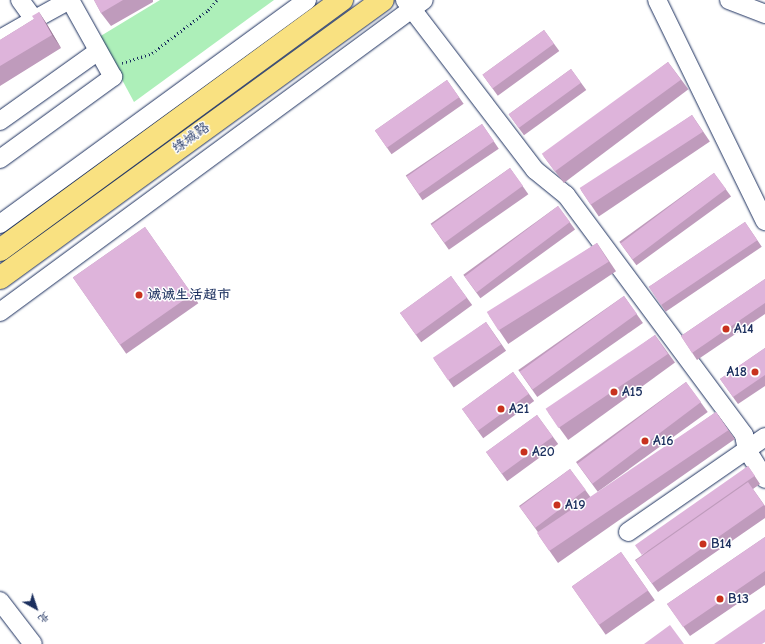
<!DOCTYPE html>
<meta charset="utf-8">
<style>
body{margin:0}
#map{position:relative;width:765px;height:644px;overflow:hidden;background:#fff;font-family:"Comic Neue","LXGW WenKai TC",sans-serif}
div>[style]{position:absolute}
.green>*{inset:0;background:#adefb9}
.path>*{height:2.5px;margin-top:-1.25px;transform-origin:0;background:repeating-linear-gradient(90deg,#1b2f5e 0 1px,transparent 0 4px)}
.roads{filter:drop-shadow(0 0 1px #1b2f5e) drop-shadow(0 0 1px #1b2f5e)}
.minor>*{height:18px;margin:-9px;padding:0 9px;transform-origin:9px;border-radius:9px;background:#fff}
.major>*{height:22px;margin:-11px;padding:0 11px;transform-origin:11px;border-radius:11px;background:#f9e181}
.wall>*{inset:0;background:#bf9bbc;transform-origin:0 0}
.shaded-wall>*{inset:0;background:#9b7e99}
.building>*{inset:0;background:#deb4db;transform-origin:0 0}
.dots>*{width:11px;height:11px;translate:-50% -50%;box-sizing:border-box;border:2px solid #fff;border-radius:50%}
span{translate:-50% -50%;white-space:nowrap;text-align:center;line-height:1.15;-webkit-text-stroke:3px #fff;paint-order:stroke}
.street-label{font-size:14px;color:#1b2f5e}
.poi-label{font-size:14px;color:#1b2f5e;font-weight:700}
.left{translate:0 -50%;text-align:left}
.right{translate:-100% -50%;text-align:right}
.north{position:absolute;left:16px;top:588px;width:40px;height:40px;-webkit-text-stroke:3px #fff;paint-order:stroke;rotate:140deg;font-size:11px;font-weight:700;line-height:16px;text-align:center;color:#1b2f5e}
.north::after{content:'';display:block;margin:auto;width:14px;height:18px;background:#1b2f5e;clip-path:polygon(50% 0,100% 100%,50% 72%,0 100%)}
</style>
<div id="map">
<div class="green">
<div style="clip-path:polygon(160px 0,274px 0,134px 102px,99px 37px)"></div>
</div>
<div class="path">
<div style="left:122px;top:63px;width:32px;rotate:-18deg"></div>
<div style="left:152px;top:53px;width:71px;rotate:-37.5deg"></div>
<div style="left:208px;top:10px;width:13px;rotate:-48deg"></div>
</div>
<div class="roads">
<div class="minor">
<div style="left:20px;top:0;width:19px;rotate:54deg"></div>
<div style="left:31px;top:15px;width:7px;rotate:27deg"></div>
<div style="left:37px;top:18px;width:38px;rotate:-29deg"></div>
<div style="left:405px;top:0;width:214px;rotate:52.6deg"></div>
<div style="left:535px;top:170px;width:40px;rotate:39deg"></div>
<div style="left:566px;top:195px;width:299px;rotate:53.4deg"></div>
<div style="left:744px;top:435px;width:15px;rotate:79deg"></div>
<div style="left:747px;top:450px;width:34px;rotate:58deg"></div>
<div style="left:657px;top:0;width:246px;rotate:64deg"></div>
<div style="left:729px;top:0;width:39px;rotate:21deg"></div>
<div style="left:0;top:39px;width:43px;rotate:-29.6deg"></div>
<div style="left:0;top:121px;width:120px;rotate:-35.5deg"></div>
<div style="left:0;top:159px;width:140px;rotate:-36deg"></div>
<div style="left:113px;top:77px;width:88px;rotate:-119.2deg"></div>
<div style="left:0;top:224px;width:380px;rotate:-36.1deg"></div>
<div style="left:0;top:312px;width:526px;rotate:-36.35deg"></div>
<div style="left:628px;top:532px;width:167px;rotate:-34.7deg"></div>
<div style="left:0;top:601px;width:54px;rotate:52.5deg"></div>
</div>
<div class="major">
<div style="left:0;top:250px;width:424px;rotate:-36.2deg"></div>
<div style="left:0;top:278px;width:473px;rotate:-36deg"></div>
</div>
</div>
<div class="wall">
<div style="clip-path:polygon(94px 0,153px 0,153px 2px,111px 26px,101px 13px)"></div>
<div style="clip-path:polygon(39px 12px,48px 26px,61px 48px,0 86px,0 40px,34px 19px)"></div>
<div style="left:544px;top:30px;width:26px;height:76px;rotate:54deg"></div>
<div style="left:668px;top:62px;width:34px;height:156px;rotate:53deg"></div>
<div style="left:571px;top:69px;width:26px;height:77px;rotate:54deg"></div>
<div style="left:447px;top:80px;width:29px;height:88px;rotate:55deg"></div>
<div style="left:692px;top:115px;width:32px;height:134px;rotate:56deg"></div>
<div style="left:482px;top:124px;width:30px;height:92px;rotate:56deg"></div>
<div style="left:510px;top:168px;width:32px;height:97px;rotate:55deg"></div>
<div style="left:714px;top:173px;width:29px;height:117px;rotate:54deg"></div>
<div style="left:558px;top:206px;width:29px;height:117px;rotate:54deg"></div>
<div style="left:745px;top:222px;width:30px;height:116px;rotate:56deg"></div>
<div style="left:145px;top:227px;width:93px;height:88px;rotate:55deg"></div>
<div style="left:597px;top:243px;width:34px;height:130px;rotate:56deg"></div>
<div style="left:451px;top:276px;width:36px;height:63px;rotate:54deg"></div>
<div style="clip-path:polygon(765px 279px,765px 314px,697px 360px,681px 336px)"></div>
<div style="left:624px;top:296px;width:33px;height:129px;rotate:55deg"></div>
<div style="left:486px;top:322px;width:35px;height:64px;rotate:55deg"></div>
<div style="left:655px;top:335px;width:34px;height:132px;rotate:54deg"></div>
<div style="clip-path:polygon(765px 348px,765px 386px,738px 404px,720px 379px)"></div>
<div style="left:513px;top:372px;width:36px;height:63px;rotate:54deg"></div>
<div style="left:686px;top:382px;width:37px;height:136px;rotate:54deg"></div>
<div style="left:716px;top:412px;width:33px;height:216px;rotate:55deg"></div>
<div style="left:537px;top:415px;width:36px;height:63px;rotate:54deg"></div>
<div style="clip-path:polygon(748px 466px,760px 484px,753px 489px,765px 506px,765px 518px,658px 592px,635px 560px,641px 556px)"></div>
<div style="left:570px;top:469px;width:36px;height:63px;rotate:54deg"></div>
<div style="clip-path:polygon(765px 537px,765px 585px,690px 636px,667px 604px)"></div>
<div style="left:621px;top:552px;width:59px;height:60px;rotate:55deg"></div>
</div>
<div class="shaded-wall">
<div style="clip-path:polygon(39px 12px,48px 26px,61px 48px,52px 35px)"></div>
</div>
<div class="building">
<div style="clip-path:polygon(94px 0,123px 0,101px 13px)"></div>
<div style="clip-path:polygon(39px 12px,52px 35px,0 66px,0 40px,34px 19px,32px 16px)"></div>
<div style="left:544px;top:30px;width:17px;height:76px;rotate:54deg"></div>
<div style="left:668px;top:62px;width:22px;height:156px;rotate:54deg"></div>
<div style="left:571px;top:69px;width:17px;height:77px;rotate:54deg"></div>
<div style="left:447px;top:80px;width:21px;height:88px;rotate:55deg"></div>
<div style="left:692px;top:115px;width:20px;height:134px;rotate:57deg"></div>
<div style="left:482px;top:124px;width:21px;height:92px;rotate:55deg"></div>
<div style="left:510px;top:168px;width:22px;height:97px;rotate:54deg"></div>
<div style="left:714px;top:173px;width:20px;height:117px;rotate:53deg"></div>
<div style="left:558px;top:206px;width:20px;height:117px;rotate:53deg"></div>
<div style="left:745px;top:222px;width:22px;height:116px;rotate:56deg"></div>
<div style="left:145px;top:227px;width:82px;height:88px;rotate:55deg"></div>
<div style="left:597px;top:243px;width:22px;height:130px;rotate:58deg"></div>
<div style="left:451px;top:276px;width:27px;height:63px;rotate:54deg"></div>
<div style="clip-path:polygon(765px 279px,765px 303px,692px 353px,681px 336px)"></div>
<div style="left:624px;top:296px;width:22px;height:129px;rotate:54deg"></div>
<div style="left:486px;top:322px;width:27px;height:64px;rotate:56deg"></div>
<div style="left:655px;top:335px;width:23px;height:132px;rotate:56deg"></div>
<div style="clip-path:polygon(765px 348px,765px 375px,733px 397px,720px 379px)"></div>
<div style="left:513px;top:372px;width:27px;height:63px;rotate:54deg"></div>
<div style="left:686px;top:382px;width:25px;height:136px;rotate:53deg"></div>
<div style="left:716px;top:412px;width:22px;height:216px;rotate:56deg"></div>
<div style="left:537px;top:415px;width:27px;height:63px;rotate:54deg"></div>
<div style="left:748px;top:466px;width:12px;height:138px;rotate:55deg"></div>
<div style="left:570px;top:469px;width:26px;height:63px;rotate:53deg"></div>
<div style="left:748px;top:482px;width:28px;height:137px;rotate:55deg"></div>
<div style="clip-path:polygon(765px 537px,765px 571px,683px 627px,667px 604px)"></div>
<div style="left:621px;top:552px;width:47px;height:60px;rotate:55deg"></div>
<div style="clip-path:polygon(765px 609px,765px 642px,762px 644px,714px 644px)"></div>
<div style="clip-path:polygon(670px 625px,684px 644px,644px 644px)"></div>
</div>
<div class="dots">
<div style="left:139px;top:295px;background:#c8321e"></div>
<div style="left:726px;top:329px;background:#c8321e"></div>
<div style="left:755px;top:372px;background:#c8321e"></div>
<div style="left:614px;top:392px;background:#c8321e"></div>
<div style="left:501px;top:409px;background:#c8321e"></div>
<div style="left:645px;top:441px;background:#c8321e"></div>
<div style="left:524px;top:452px;background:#c8321e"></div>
<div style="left:557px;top:505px;background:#c8321e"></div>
<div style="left:703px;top:544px;background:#c8321e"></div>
<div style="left:720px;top:599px;background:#c8321e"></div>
</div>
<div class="street-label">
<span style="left:191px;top:138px;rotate:-36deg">绿城路</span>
</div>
<div class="poi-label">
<span class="left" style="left:147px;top:295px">诚诚生活超市</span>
<span class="left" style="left:734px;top:329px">A14</span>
<span class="right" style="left:747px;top:372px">A18</span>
<span class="left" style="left:622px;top:392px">A15</span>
<span class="left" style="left:509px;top:409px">A21</span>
<span class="left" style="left:653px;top:441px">A16</span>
<span class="left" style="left:532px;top:452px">A20</span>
<span class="left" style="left:565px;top:505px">A19</span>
<span class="left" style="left:711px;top:544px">B14</span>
<span class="left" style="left:728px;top:599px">B13</span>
</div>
<div class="north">北</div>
</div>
